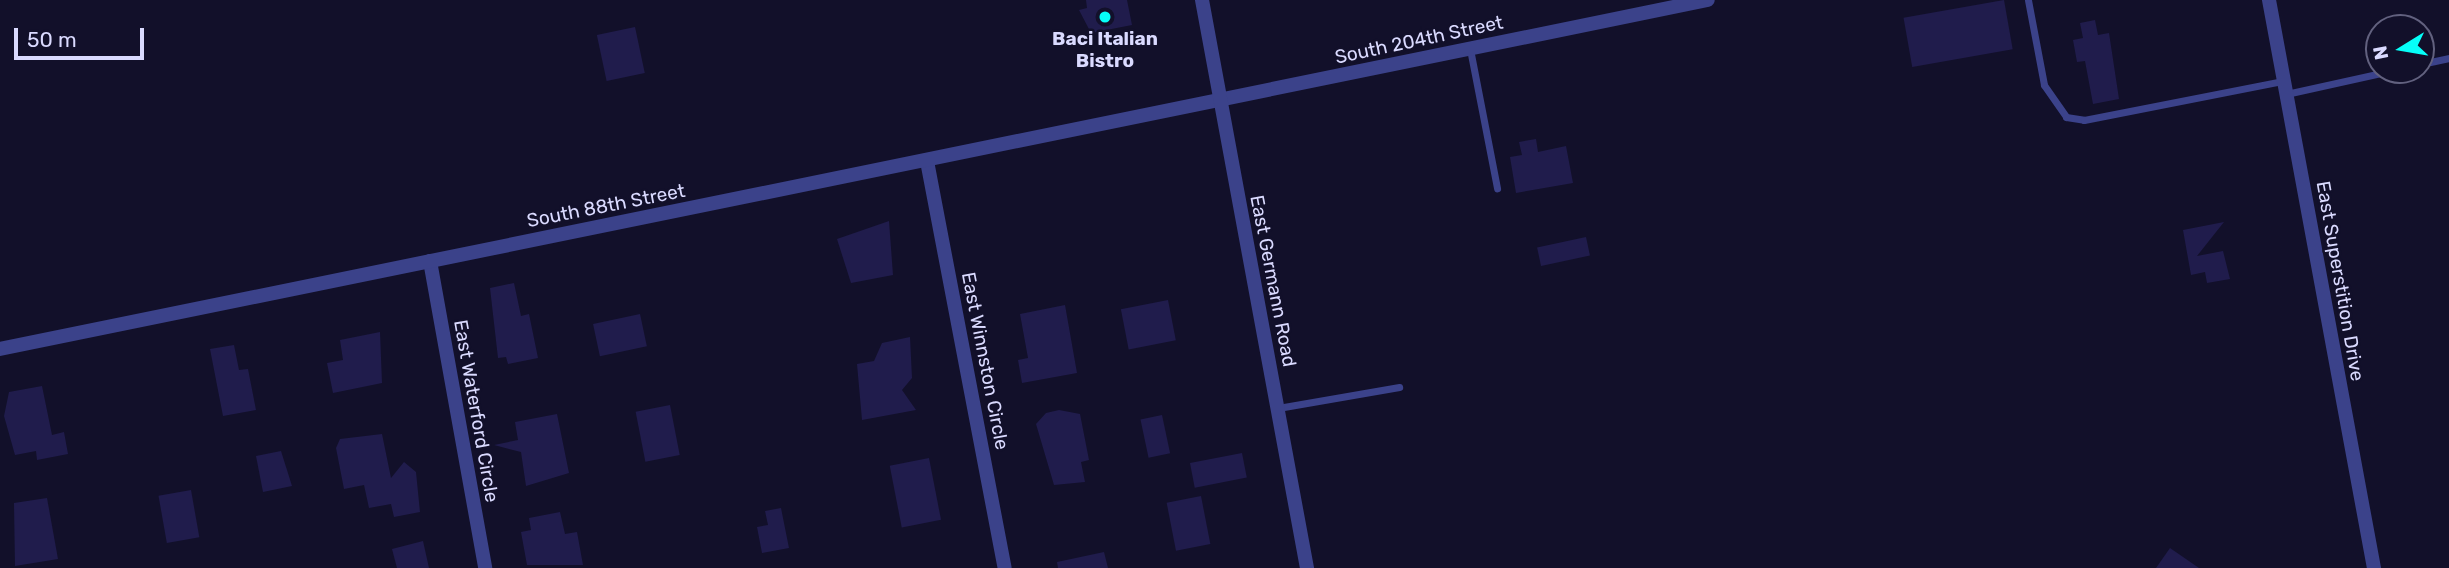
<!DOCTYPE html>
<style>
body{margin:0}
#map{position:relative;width:2449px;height:568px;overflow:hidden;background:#12102a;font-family:Rubik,sans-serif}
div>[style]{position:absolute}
.building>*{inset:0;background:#201c4c;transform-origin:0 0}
.service>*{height:7px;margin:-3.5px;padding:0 3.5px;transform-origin:3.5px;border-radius:3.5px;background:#3b428a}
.minor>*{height:14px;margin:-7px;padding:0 7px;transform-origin:7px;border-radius:7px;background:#3b428a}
.tertiary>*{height:14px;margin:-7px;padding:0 7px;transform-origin:7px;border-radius:7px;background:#3b428a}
.dots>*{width:19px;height:19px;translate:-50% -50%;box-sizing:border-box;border:4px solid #12102a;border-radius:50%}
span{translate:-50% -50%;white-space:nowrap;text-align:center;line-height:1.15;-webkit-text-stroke:5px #12102a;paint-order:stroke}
.poi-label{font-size:19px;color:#dadaff;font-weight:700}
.street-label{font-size:19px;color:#dadaff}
.north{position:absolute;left:2365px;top:14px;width:70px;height:70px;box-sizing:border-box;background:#12102a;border:2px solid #62617f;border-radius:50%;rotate:259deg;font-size:19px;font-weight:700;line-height:28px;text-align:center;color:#dadaff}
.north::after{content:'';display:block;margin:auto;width:24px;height:32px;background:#06fff9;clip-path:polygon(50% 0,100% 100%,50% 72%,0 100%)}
.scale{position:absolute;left:14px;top:28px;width:130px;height:32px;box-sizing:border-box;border:4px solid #dadaff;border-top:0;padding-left:9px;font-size:21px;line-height:24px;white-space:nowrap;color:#dadaff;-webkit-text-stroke:5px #12102a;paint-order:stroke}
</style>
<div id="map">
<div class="building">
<div style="clip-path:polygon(1086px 0,1127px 0,1132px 25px,1091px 33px,1079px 10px,1087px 8px)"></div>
<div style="left:2004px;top:0;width:50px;height:102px;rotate:80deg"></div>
<div style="clip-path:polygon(2095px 20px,2098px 35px,2109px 33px,2119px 99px,2093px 104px,2085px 61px,2077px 62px,2073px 40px,2083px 38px,2080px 23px)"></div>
<div style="left:635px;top:27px;width:47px;height:39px;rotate:78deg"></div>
<div style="clip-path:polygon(1536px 139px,1538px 152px,1566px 146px,1573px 183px,1516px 193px,1510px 157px,1522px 155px,1519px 142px)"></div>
<div style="clip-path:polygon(889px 221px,893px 275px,851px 283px,837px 239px)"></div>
<div style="clip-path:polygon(2224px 222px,2197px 256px,2223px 251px,2230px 279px,2207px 283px,2205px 272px,2191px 275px,2183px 230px)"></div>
<div style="left:1586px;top:237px;width:19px;height:50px;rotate:78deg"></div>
<div style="clip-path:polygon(514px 283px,521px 316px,529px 314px,538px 358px,508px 364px,506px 357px,498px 358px,490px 288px)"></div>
<div style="left:1168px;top:300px;width:41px;height:48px;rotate:79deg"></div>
<div style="clip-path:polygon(1065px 305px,1077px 373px,1022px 383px,1018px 360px,1028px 358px,1020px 314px)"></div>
<div style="left:640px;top:314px;width:33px;height:48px;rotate:78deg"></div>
<div style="clip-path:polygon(380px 332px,382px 383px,333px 393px,327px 363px,343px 360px,340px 340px)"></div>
<div style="clip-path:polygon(910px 337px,912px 378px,902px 390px,916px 410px,862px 420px,857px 364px,874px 361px,882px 343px)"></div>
<div style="clip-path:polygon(234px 345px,239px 370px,248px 369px,256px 410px,223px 416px,210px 349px)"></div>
<div style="clip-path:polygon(42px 386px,52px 435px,64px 432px,68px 454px,37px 460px,36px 451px,15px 455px,4px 416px,9px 392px)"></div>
<div style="left:670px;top:405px;width:51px;height:35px;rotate:79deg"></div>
<div style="clip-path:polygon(1059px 410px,1080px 414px,1089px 460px,1081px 462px,1085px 482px,1054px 485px,1036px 424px,1046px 413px)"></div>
<div style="clip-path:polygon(557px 414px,569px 473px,526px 486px,521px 452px,494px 445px,518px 440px,515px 422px)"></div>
<div style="left:1162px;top:415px;width:39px;height:22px;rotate:78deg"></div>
<div style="clip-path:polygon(382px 434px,391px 478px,404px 462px,416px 472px,420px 512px,394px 517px,391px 504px,369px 508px,364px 485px,344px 489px,336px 448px,340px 439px)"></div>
<div style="clip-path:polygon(281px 451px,292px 486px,263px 492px,256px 456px)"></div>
<div style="left:1242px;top:453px;width:25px;height:53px;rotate:79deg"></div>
<div style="left:929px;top:458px;width:63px;height:40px;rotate:79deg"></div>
<div style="left:191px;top:490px;width:48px;height:33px;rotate:80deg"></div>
<div style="left:1201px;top:496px;width:49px;height:35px;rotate:79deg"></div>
<div style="clip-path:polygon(47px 498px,58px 559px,15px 566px,14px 503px)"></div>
<div style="clip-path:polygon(781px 508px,789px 548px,762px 553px,757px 527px,768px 525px,765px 511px)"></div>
<div style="clip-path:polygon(560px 512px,565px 534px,577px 532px,583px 565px,527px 565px,521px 532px,531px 530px,529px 518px)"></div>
<div style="clip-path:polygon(423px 541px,429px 568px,397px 568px,392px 549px)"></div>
<div style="clip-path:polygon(2170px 548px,2199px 568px,2156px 568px)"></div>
<div style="clip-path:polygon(1104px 552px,1108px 568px,1058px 568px,1057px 562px)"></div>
</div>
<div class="service">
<div style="left:2028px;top:0;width:86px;rotate:79.3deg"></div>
<div style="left:2044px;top:85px;width:39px;rotate:55deg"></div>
<div style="left:2066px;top:117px;width:18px;rotate:9deg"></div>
<div style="left:2084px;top:120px;width:203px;rotate:-11.1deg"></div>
<div style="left:1470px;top:49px;width:142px;rotate:79deg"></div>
<div style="left:2421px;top:64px;width:29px;rotate:-12deg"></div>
<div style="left:2286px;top:94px;width:112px;rotate:-12.4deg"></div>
<div style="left:1278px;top:408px;width:123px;rotate:-9.8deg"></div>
</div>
<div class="minor">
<div style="left:2269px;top:0;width:578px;rotate:79.53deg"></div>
<div style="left:927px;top:161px;width:414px;rotate:79.2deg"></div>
<div style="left:430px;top:261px;width:312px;rotate:79.8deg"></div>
<div style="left:0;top:349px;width:1743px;rotate:-11.55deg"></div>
</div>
<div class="tertiary">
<div style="left:1202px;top:0;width:578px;rotate:79.53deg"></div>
</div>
<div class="dots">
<div style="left:1105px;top:17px;background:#06fff9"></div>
</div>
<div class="poi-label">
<span style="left:1105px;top:50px">Baci Italian<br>Bistro</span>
</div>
<div class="street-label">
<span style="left:1419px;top:40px;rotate:-12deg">South 204th Street</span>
<span style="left:606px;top:206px;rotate:-11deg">South 88th Street</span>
<span style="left:1273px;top:281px;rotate:79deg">East Germann Road</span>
<span style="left:2340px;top:281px;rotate:80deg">East Superstition Drive</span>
<span style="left:985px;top:361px;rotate:79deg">East Winnston Circle</span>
<span style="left:476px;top:411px;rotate:80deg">East Waterford Circle</span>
</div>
<div class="north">N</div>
<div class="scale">50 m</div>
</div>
